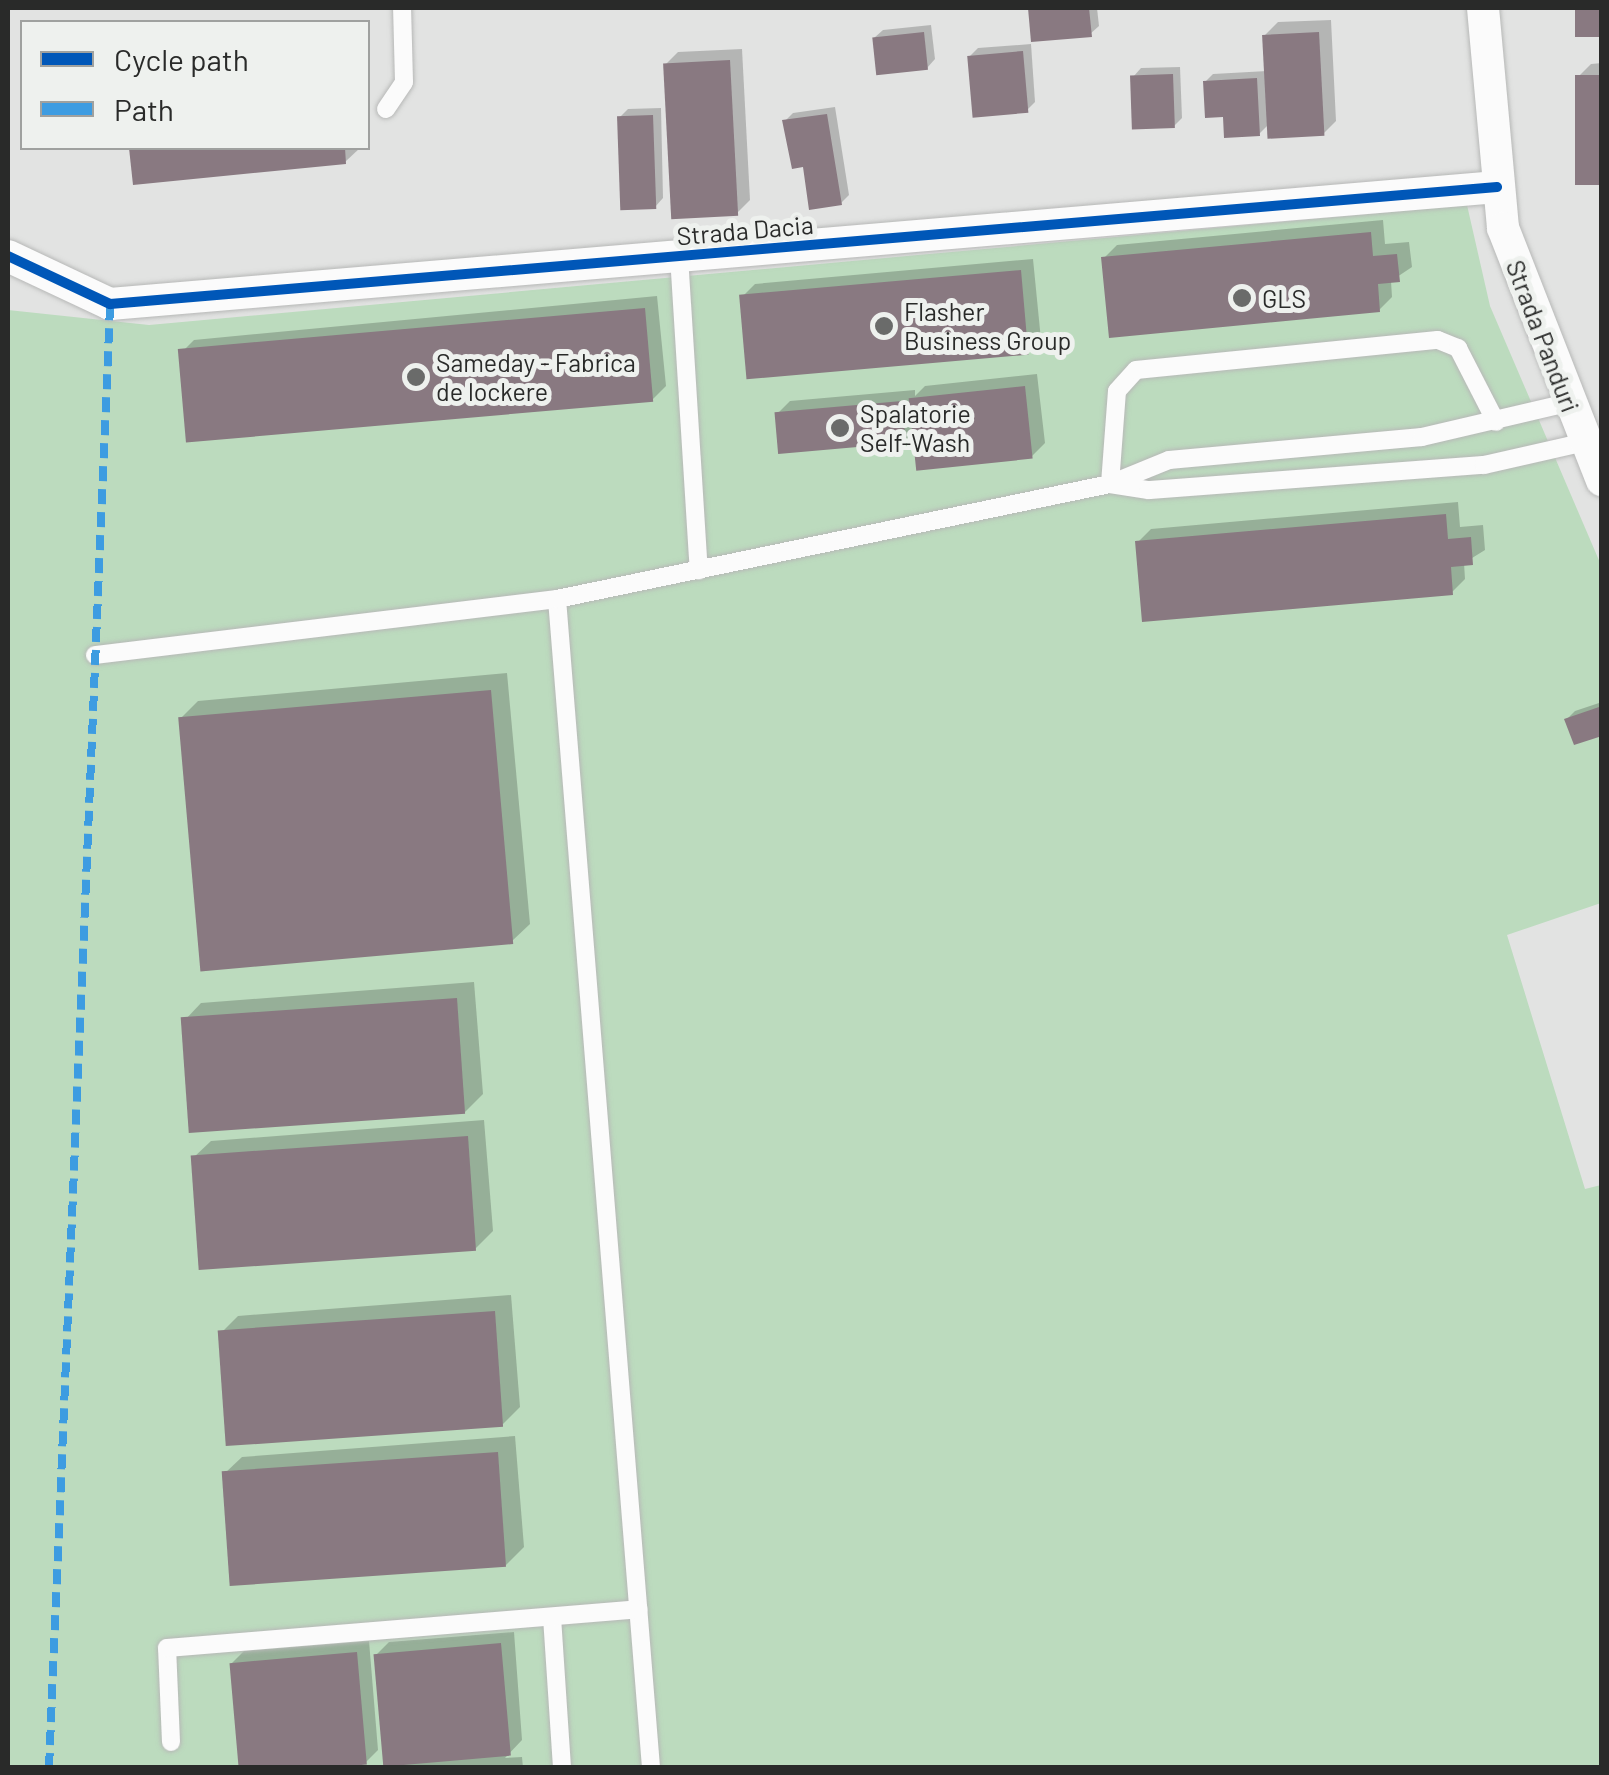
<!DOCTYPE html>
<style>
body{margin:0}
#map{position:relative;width:1609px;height:1775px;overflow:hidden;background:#e2e3e2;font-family:Barlow,sans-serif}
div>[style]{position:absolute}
.green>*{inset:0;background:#bcdbbe}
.shadow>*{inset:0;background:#0003}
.building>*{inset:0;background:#897981;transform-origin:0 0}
.roads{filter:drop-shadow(0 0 2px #b7b8b7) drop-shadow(0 0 2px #b7b8b7)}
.service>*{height:18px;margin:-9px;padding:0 9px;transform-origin:9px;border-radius:9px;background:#fbfbfb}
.minor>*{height:32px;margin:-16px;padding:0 16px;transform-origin:16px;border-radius:16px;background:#fbfbfb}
.quiet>*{height:8px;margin-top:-4px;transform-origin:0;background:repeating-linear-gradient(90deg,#3d9ce1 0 15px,transparent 0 23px)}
.cycleway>*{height:10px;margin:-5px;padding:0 5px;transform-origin:5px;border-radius:5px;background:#0057b8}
.dots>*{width:28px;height:28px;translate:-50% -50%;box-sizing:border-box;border:5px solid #eef1ee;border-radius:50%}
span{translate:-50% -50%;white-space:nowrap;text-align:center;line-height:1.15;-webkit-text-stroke:10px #eef1ee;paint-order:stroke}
.street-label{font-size:25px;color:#292a29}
.poi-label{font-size:25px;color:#292a29}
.left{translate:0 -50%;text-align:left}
.frame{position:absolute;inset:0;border:10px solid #292a29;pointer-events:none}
.legend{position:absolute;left:20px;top:20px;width:350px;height:130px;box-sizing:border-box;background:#eef1ee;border:2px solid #9fa19f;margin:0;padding:12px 18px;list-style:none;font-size:30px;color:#292a29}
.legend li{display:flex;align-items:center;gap:20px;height:50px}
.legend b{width:50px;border:2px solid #9fa19f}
</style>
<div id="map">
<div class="green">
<div style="clip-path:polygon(1467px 205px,1490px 306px,1601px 565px,1601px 903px,1507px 935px,1585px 1189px,1601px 1185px,1601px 1767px,8px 1768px,8px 310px,149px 325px)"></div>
</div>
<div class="shadow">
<div style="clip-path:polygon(1031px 8px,1097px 8px,1099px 26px,1090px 34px,1033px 39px)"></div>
<div style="clip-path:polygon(1331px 20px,1336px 121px,1323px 134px,1269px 124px,1259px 134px,1225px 114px,1205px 82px,1213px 74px,1267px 71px,1265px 35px,1278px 22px)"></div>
<div style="clip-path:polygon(931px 25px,935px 59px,927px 68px,874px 38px,883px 30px)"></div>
<div style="clip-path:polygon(1031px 44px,1035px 102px,1026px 111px,970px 56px,978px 48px)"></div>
<div style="clip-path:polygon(742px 49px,750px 200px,737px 213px,665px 65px,678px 52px)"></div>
<div style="clip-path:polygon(1602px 63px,1602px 182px,1578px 77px,1591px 64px)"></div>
<div style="clip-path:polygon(1180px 67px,1182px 118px,1174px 126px,1133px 77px,1141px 68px)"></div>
<div style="clip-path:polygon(835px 107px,849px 195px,841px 203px,805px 164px,785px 121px,793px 113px)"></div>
<div style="clip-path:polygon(661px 108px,663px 198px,655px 207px,620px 117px,628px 109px)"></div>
<div style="clip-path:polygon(131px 148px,360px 148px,345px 162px,135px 182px)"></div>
<div style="clip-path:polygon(1383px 220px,1385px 244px,1409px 242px,1412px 267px,1391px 281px,1392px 297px,1379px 310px,1104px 258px,1117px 245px)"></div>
<div style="clip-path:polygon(1033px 259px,1041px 340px,1028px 353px,742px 297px,755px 284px)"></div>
<div style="clip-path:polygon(657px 296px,666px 386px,653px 399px,181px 353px,194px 340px)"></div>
<div style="clip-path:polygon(1037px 374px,1045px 443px,1032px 456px,915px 431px,905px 441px,777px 414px,790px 401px,915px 390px,915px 396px,925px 386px)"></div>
<div style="clip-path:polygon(1458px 502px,1460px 527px,1483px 525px,1485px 550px,1464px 563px,1465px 579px,1452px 592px,1138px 542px,1151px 529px)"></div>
<div style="clip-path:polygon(507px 673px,530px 924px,512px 941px,181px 718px,198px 701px)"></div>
<div style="clip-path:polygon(1602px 702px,1602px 733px,1567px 719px,1575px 711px)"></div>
<div style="clip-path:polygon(474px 982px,483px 1094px,465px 1112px,184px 1021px,201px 1003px)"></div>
<div style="clip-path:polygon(484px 1120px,493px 1231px,475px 1249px,193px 1158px,211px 1141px)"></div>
<div style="clip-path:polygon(511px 1295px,520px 1407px,503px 1424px,221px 1333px,238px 1316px)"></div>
<div style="clip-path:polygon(515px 1436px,524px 1547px,506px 1565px,224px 1474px,242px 1457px)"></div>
<div style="clip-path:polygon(514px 1632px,522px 1740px,505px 1758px,522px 1757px,523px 1768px,396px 1768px,402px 1762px,376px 1655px,389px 1642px)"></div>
<div style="clip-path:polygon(369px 1641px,378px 1750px,365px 1763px,240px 1768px,231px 1664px,244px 1651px)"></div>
</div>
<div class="building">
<div style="clip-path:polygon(1028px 8px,1089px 8px,1092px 37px,1031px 42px)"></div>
<div style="left:1575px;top:8px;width:27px;height:29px"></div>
<div style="left:924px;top:32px;width:38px;height:52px;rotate:84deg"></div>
<div style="left:1319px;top:32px;width:104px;height:57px;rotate:87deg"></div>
<div style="left:1023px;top:51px;width:62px;height:56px;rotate:85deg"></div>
<div style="left:730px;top:60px;width:156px;height:67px;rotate:87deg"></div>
<div style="left:1173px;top:74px;width:54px;height:43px;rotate:88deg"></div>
<div style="left:1602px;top:75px;width:110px;height:27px;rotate:90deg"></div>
<div style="clip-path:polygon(1257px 78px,1260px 136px,1224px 138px,1223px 117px,1205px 118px,1203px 81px)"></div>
<div style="clip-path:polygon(827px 114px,842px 205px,809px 210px,803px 167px,792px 169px,782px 120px)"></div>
<div style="left:653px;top:115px;width:94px;height:36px;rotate:88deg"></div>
<div style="clip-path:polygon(129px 148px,345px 148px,346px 164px,133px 185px)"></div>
<div style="clip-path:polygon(1371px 232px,1373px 256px,1397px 254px,1400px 282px,1378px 284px,1380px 312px,1109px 338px,1101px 257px)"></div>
<div style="left:1021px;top:270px;width:85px;height:283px;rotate:85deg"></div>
<div style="left:645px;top:308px;width:94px;height:469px;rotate:85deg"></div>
<div style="left:1025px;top:386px;width:73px;height:117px;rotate:84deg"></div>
<div style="left:902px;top:401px;width:42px;height:128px;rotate:85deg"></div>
<div style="clip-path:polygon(1446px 514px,1448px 539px,1471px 537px,1473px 565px,1451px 567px,1453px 595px,1142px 622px,1135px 541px)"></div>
<div style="left:491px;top:690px;width:255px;height:314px;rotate:85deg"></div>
<div style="clip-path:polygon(1602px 706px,1602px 736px,1574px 745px,1564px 719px)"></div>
<div style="left:457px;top:998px;width:116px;height:277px;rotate:86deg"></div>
<div style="left:468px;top:1136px;width:115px;height:278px;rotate:86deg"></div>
<div style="left:495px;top:1311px;width:116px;height:278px;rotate:86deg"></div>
<div style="left:498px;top:1452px;width:115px;height:277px;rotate:86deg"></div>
<div style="left:501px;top:1643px;width:113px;height:128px;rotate:85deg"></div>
<div style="left:357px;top:1652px;width:113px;height:128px;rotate:85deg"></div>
</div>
<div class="roads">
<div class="service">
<div style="left:386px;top:109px;width:32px;rotate:-56deg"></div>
<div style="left:404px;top:82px;width:74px;rotate:-91.5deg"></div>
<div style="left:679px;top:256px;width:315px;rotate:86.4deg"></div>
<div style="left:1110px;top:484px;width:93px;rotate:-85.7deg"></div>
<div style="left:1117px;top:391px;width:28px;rotate:-48deg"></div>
<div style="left:1136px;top:370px;width:303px;rotate:-5.7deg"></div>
<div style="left:1438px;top:340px;width:22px;rotate:22deg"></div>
<div style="left:1458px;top:348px;width:83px;rotate:62.8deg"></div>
<div style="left:1110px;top:484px;width:39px;rotate:9deg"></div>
<div style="left:1149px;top:490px;width:336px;rotate:-4.3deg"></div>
<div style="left:1484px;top:465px;width:104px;rotate:-12.8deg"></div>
<div style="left:557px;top:599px;width:1173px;rotate:85.4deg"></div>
<div style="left:95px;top:655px;width:465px;rotate:-6.9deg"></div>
<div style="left:557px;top:599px;width:565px;rotate:-11.75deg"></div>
<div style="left:1110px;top:484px;width:64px;rotate:-22.1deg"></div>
<div style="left:1169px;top:460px;width:254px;rotate:-5.2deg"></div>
<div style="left:1422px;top:437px;width:149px;rotate:-13.2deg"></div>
<div style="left:552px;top:1617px;width:151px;rotate:86.2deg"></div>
<div style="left:171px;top:1742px;width:94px;rotate:-92.4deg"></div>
<div style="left:167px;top:1648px;width:473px;rotate:-4.7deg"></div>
</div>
<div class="minor">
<div style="left:1483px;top:8px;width:221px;rotate:84.8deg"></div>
<div style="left:1503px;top:228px;width:271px;rotate:68.6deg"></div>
<div style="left:8px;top:256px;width:113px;rotate:25.2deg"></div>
<div style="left:110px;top:304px;width:1392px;rotate:-4.82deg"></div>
</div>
</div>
<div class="quiet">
<div style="left:49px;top:1768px;width:1465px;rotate:-87.61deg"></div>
</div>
<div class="cycleway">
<div style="left:8px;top:256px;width:113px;rotate:25.2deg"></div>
<div style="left:110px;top:304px;width:1392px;rotate:-4.82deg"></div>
</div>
<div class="dots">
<div style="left:1242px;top:298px;background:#6a6b6a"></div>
<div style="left:884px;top:326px;background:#6a6b6a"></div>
<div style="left:416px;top:377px;background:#6a6b6a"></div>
<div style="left:840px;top:428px;background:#6a6b6a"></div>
</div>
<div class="street-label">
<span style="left:745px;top:230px;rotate:-5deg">Strada Dacia</span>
<span style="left:1543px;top:336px;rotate:69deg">Strada Panduri</span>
</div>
<div class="poi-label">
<span class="left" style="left:1262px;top:298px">GLS</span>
<span class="left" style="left:904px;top:326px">Flasher<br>Business Group</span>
<span class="left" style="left:436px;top:377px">Sameday - Fabrica<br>de lockere</span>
<span class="left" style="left:860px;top:428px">Spalatorie<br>Self-Wash</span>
</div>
<div class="frame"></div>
<ul class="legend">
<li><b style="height:12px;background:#0057b8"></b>Cycle path</li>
<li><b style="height:12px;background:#3d9ce1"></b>Path</li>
</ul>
</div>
